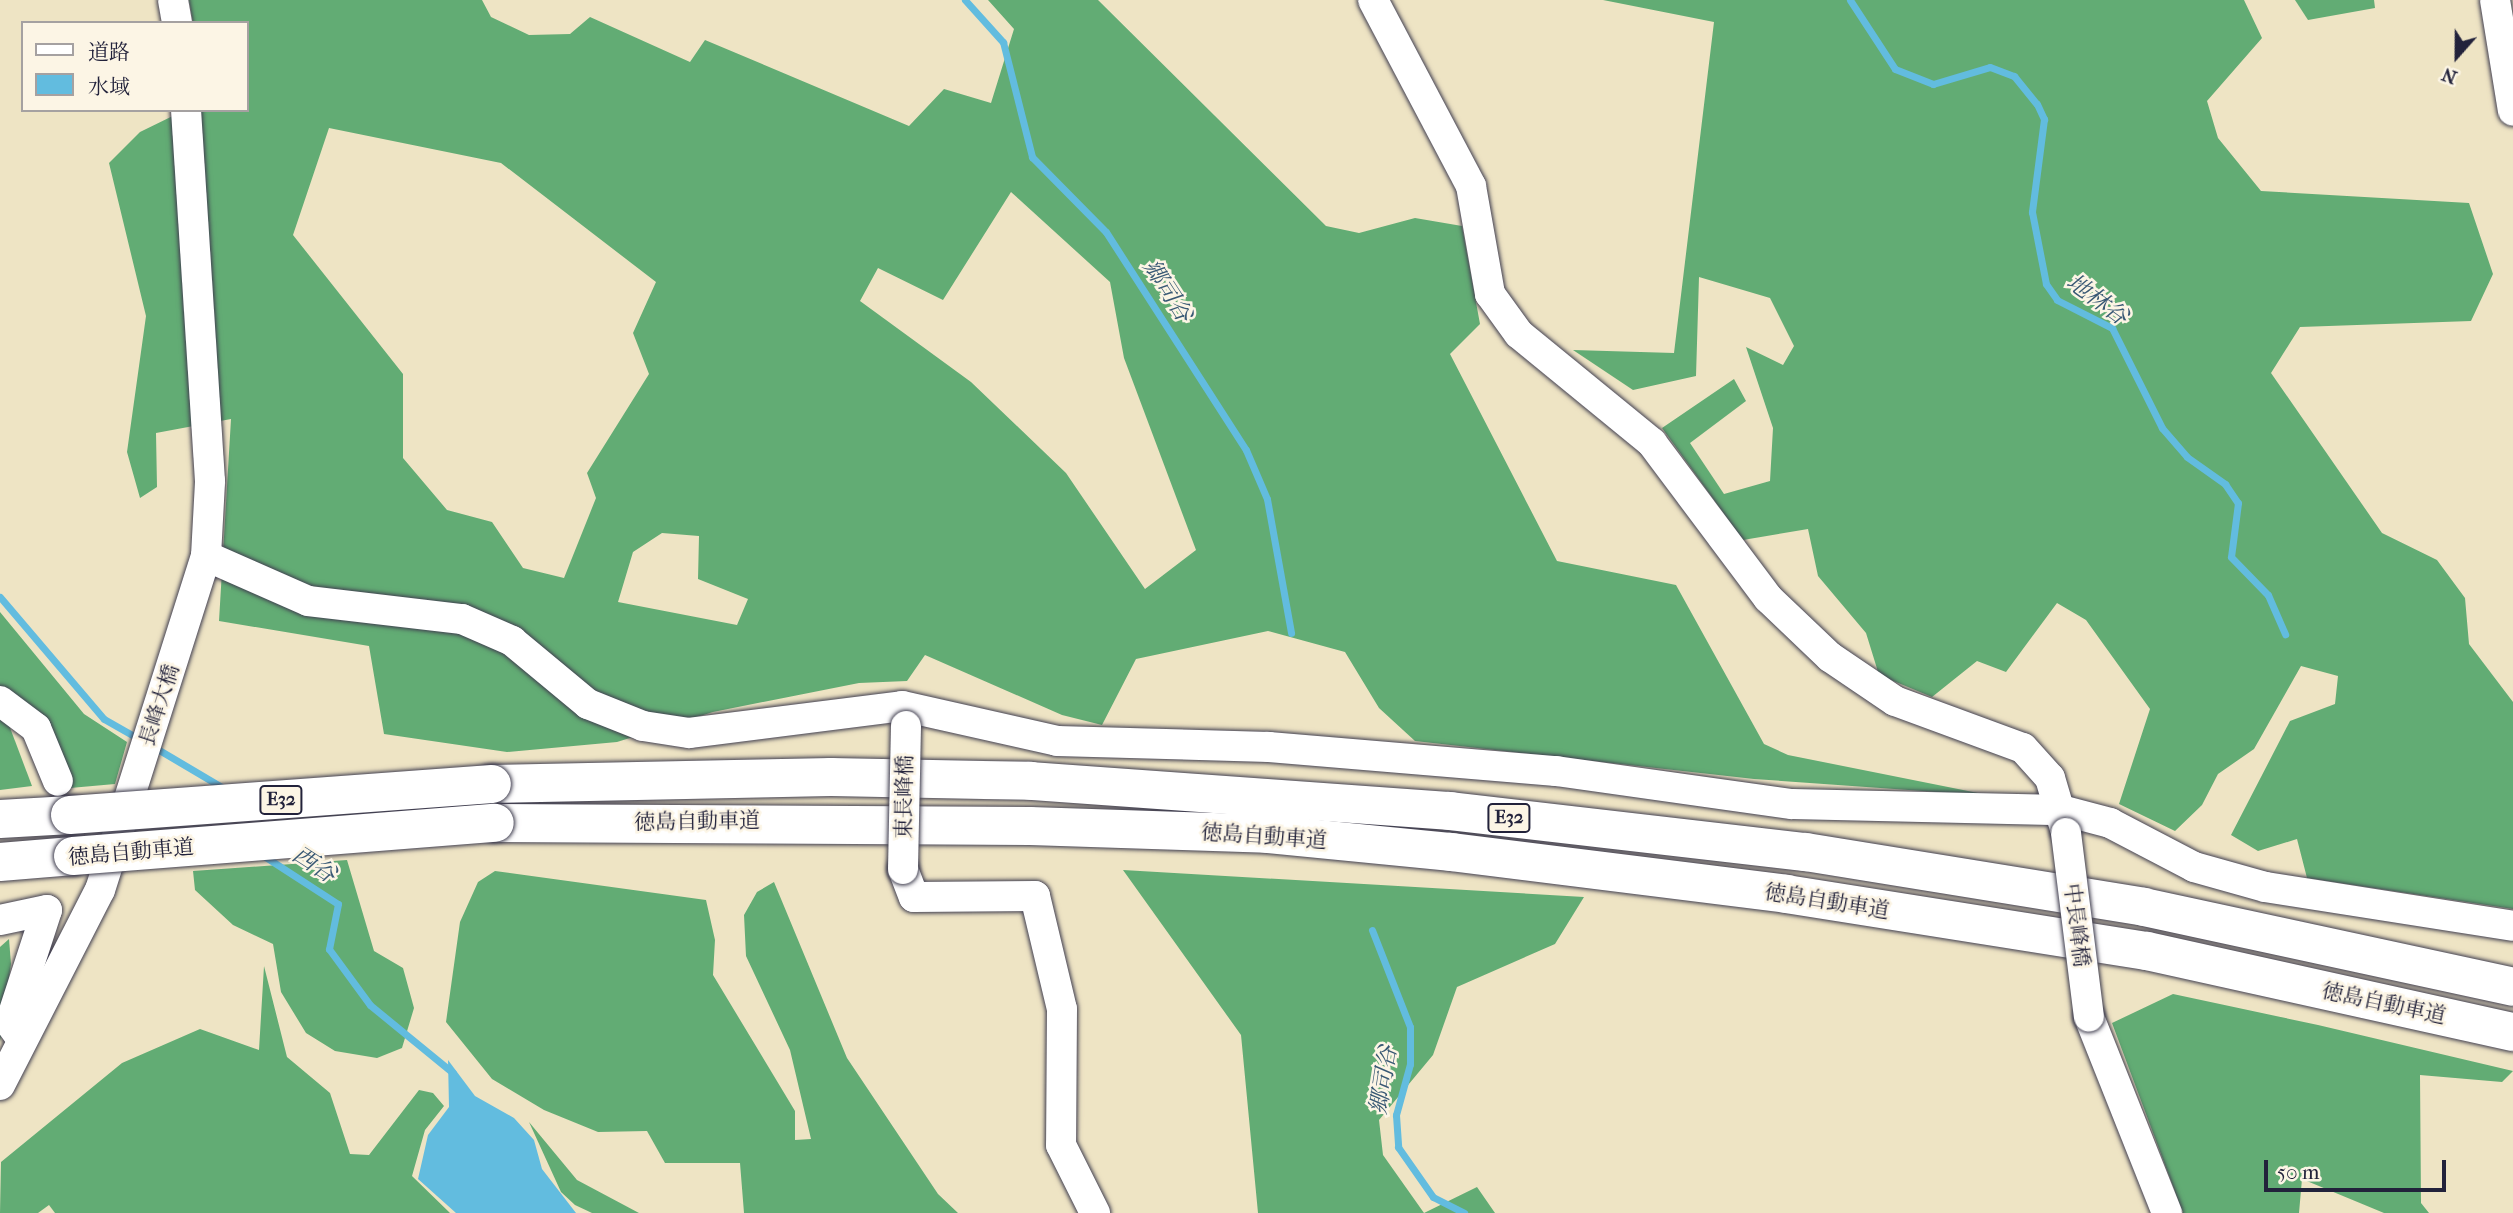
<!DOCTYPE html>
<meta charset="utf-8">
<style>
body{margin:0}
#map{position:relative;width:2513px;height:1213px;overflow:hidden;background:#eee4c4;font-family:"IM FELL French Canon","Noto Serif JP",serif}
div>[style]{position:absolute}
.forest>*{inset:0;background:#62ac74}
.water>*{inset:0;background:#62bcdf}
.stream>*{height:7px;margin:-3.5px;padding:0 3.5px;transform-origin:3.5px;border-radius:3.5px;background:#62bcdf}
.roads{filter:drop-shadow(0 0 2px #413f50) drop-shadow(0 0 2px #413f50)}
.minor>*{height:30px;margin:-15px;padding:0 15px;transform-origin:15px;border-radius:15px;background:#fff}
.highway>*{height:38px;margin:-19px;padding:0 19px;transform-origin:19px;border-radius:19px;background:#fff}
.bridges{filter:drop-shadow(0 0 2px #413f50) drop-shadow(0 0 2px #413f50)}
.minor-bridge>*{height:30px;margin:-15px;padding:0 15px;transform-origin:15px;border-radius:15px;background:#fff}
.highway-bridge>*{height:38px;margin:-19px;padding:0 19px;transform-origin:19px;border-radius:19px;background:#fff}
span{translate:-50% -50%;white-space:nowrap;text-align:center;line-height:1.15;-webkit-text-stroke:5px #fcf5e5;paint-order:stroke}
.shield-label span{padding:2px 5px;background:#fcf5e5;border:2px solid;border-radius:5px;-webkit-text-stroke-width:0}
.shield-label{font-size:19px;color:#22223b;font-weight:700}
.street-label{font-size:21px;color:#22223b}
.water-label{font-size:23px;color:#385874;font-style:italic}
.legend{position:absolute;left:21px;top:21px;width:228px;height:91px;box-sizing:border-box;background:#fcf5e5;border:2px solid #a5a1a1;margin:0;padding:9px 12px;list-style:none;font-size:21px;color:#22223b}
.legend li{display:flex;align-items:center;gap:14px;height:35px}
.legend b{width:35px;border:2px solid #a5a1a1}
.north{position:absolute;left:2422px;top:21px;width:70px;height:70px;-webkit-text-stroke:5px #fcf5e5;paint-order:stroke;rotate:201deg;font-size:19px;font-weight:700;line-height:28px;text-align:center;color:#22223b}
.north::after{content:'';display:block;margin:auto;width:24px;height:32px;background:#22223b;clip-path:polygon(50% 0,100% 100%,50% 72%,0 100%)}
.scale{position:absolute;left:2264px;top:1160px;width:182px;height:32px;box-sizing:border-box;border:4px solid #22223b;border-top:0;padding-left:9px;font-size:21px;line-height:24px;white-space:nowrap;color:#22223b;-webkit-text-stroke:5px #fcf5e5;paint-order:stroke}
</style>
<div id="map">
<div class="forest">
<div style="clip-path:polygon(evenodd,189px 0,482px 0,491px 17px,529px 35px,570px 34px,590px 17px,690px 62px,705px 40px,909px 126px,944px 89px,991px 103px,1014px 29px,988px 0,1098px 0,1326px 226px,1359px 233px,1415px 218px,1462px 226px,1480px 324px,1450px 354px,1557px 561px,1676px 585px,1764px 744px,1788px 755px,1993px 796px,1754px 779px,1415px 741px,1379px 708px,1345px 652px,1268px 631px,1136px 659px,1102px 725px,1062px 715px,925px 655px,907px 681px,859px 683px,713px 712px,617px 742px,507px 752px,384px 734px,369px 646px,219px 621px,231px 419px,156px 433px,157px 487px,140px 498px,127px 452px,146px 316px,109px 163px,140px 132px,185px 110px,247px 110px,247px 23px,193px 23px,189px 0,329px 128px,501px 163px,656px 282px,633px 333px,649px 374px,587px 473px,596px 498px,564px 578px,523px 568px,492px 522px,447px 510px,403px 458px,403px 374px,293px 235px,329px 128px,189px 0,1011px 192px,1110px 282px,1124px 358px,1196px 550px,1145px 589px,1066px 473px,971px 382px,860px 301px,878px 268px,943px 300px,1011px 192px,189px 0,662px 533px,699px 536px,698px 579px,748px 599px,737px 625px,618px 602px,633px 552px,662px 533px)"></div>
<div style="clip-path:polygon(1603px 0,2244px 0,2262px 38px,2207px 101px,2218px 138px,2261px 191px,2469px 203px,2493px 274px,2471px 321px,2300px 327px,2271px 373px,2382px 533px,2437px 560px,2465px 598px,2469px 644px,2513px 702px,2513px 909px,2307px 878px,2297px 839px,2258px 851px,2231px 835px,2290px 721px,2335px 704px,2338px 676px,2301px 666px,2254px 749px,2218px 774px,2202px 805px,2175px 831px,2119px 804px,2150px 709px,2086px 620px,2057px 603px,2006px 672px,1977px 661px,1932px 697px,1879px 675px,1866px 633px,1818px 576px,1808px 529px,1743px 540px,1662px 428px,1734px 379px,1746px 401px,1690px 443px,1724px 494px,1770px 481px,1773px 428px,1746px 347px,1783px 365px,1794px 346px,1770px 298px,1699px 277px,1696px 376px,1633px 390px,1573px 350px,1674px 353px,1714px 22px)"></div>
<div style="clip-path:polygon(2295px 0,2374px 0,2375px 8px,2308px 20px)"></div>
<div style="clip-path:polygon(0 612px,84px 714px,127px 742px,115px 784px,70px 788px,0 690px)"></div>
<div style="clip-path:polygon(0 717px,9px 725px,32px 786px,0 790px)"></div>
<div style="clip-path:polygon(347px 860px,374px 951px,403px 968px,414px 1008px,402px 1048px,377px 1058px,335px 1051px,306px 1033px,281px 992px,273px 944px,233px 925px,195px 890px,193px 871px)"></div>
<div style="clip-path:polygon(1123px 870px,1584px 897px,1555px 944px,1457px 987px,1433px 1055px,1379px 1120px,1383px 1155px,1424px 1213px,1477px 1187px,1495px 1213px,1258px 1213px,1241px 1035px)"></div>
<div style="clip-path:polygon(495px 871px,706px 900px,715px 940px,713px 975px,795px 1111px,795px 1140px,811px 1139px,790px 1050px,746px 956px,744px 915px,757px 892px,774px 882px,847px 1058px,938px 1194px,958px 1213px,744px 1213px,740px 1163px,665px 1163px,647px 1131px,598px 1132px,544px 1110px,492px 1079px,446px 1022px,460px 922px,478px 882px)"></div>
<div style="clip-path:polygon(9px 939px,11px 964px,0 1042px,0 947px)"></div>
<div style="clip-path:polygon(264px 966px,287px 1057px,330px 1093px,350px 1154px,369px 1155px,419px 1090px,433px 1093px,444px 1106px,425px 1130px,412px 1176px,450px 1213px,55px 1213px,49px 1205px,38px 1213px,0 1213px,1px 1162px,122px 1063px,200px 1029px,259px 1050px)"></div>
<div style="clip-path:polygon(2173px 994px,2318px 1025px,2513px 1071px,2502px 1082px,2420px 1075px,2421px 1203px,2429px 1213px,2384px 1213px,2302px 1179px,2299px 1213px,2183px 1213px,2112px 1023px)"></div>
<div style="clip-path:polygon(529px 1122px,577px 1180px,639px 1213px,592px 1213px,575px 1205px,561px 1192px)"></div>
</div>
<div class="water">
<div style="clip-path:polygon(448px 1060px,475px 1096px,514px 1118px,534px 1140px,542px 1169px,576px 1213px,456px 1213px,418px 1179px,428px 1135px,449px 1107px)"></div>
</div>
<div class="stream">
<div style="left:965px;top:0;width:57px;rotate:47.9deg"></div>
<div style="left:1003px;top:42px;width:119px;rotate:75.8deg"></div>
<div style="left:1032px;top:157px;width:105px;rotate:45.4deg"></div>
<div style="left:1106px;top:232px;width:259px;rotate:57.3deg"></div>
<div style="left:1246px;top:450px;width:53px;rotate:66.8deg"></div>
<div style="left:1267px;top:499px;width:136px;rotate:79.8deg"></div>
<div style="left:1850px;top:0;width:82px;rotate:56.9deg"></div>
<div style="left:1895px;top:69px;width:41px;rotate:21.5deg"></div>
<div style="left:1933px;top:84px;width:59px;rotate:-16.6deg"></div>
<div style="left:1990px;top:67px;width:26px;rotate:21deg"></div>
<div style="left:2014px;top:76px;width:36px;rotate:51deg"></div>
<div style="left:2037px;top:104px;width:17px;rotate:65deg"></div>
<div style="left:2044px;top:119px;width:94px;rotate:97.4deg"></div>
<div style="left:2032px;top:212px;width:73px;rotate:79deg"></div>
<div style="left:2046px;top:284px;width:19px;rotate:55deg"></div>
<div style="left:2057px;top:300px;width:62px;rotate:27deg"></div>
<div style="left:2112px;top:328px;width:112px;rotate:63.4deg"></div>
<div style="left:2162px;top:428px;width:38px;rotate:49deg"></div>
<div style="left:2187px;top:457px;width:47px;rotate:35.4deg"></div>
<div style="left:2225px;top:484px;width:23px;rotate:56deg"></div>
<div style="left:2238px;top:503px;width:54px;rotate:97.4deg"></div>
<div style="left:2231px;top:557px;width:53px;rotate:45.8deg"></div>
<div style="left:2268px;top:595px;width:43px;rotate:66.4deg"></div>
<div style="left:0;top:597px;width:160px;rotate:49.6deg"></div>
<div style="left:104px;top:719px;width:43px;rotate:29.6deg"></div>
<div style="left:154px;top:747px;width:82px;rotate:30.6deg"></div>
<div style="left:264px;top:856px;width:88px;rotate:33deg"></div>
<div style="left:338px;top:904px;width:46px;rotate:101.3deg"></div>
<div style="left:329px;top:949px;width:69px;rotate:53.8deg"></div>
<div style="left:370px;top:1005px;width:107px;rotate:39.3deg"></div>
<div style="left:1372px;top:930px;width:104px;rotate:68.6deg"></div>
<div style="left:1410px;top:1027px;width:37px;rotate:90deg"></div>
<div style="left:1410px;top:1064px;width:53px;rotate:105.4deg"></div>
<div style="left:1396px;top:1115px;width:32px;rotate:86deg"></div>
<div style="left:1398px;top:1147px;width:61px;rotate:55deg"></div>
<div style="left:1433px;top:1197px;width:35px;rotate:27deg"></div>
</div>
<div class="roads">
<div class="minor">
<div style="left:173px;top:0;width:23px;rotate:80deg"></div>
<div style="left:1373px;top:0;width:210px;rotate:62.2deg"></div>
<div style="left:1471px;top:186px;width:110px;rotate:80deg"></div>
<div style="left:1490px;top:294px;width:49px;rotate:54.1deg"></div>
<div style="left:1519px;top:334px;width:172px;rotate:39.3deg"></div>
<div style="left:1652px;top:443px;width:194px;rotate:53.2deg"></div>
<div style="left:1768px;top:598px;width:86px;rotate:43.6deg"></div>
<div style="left:1830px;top:657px;width:78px;rotate:34.1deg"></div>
<div style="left:1895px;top:701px;width:136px;rotate:20.2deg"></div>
<div style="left:2023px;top:748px;width:40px;rotate:48deg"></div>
<div style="left:2050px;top:778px;width:53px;rotate:73.6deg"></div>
<div style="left:2495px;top:0;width:112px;rotate:80.8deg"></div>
<div style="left:206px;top:556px;width:111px;rotate:23.8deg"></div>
<div style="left:308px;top:601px;width:155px;rotate:6.7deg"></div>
<div style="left:462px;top:619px;width:55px;rotate:23.7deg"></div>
<div style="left:512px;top:641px;width:99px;rotate:39.7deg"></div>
<div style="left:588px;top:704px;width:59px;rotate:21.8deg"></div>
<div style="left:643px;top:726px;width:47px;rotate:8.7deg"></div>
<div style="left:689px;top:733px;width:215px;rotate:-7.2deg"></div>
<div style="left:902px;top:706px;width:159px;rotate:12.7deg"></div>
<div style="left:1057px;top:741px;width:212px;rotate:1.6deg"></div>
<div style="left:1269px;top:747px;width:288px;rotate:4.8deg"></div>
<div style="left:1556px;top:771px;width:238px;rotate:8deg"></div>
<div style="left:1792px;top:804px;width:269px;rotate:1.3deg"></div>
<div style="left:2061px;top:810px;width:51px;rotate:14.9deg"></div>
<div style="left:2110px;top:823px;width:95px;rotate:27.6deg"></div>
<div style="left:2194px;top:867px;width:74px;rotate:15.7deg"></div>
<div style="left:2265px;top:887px;width:251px;rotate:8.9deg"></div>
<div style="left:0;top:701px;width:45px;rotate:36.9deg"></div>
<div style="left:36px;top:728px;width:57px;rotate:67.5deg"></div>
<div style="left:903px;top:869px;width:30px;rotate:69deg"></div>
<div style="left:914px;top:897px;width:121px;rotate:-0.5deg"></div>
<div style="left:1035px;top:896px;width:116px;rotate:76.6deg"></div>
<div style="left:1062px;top:1009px;width:136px;rotate:90.4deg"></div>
<div style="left:1061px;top:1145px;width:76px;rotate:63.4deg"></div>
<div style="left:0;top:920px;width:48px;rotate:-12deg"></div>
<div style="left:47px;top:910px;width:119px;rotate:108.1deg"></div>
<div style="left:10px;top:1023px;width:19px;rotate:54deg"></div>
<div style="left:2089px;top:1017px;width:211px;rotate:68.3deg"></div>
<div style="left:0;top:1085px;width:219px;rotate:-62.9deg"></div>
<div style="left:100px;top:890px;width:350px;rotate:-72.4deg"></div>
<div style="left:206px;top:556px;width:75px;rotate:-86.9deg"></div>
<div style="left:210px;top:481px;width:372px;rotate:-93.7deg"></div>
</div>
<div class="highway">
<div style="left:492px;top:784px;width:339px;rotate:-1.2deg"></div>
<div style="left:831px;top:777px;width:200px;rotate:1.1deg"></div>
<div style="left:1031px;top:781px;width:420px;rotate:4.1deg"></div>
<div style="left:1450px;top:811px;width:358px;rotate:6.6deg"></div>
<div style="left:1806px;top:852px;width:342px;rotate:9.2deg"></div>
<div style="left:2144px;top:907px;width:378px;rotate:12.2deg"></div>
<div style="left:0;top:819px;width:70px;rotate:-3.3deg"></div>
<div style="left:495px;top:823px;width:535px;rotate:0.32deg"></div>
<div style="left:1030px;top:826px;width:237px;rotate:1.9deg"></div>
<div style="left:1267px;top:834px;width:185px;rotate:5.6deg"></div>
<div style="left:1451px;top:852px;width:338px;rotate:7.1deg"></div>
<div style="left:1786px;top:894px;width:365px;rotate:9deg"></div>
<div style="left:2147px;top:951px;width:375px;rotate:12.5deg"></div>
<div style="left:0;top:862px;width:73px;rotate:-4.7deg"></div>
</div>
</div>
<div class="bridges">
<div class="minor-bridge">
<div style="left:2066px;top:833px;width:185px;rotate:82.9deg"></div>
<div style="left:903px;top:869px;width:143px;rotate:-88.8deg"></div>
</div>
<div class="highway-bridge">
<div style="left:70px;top:815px;width:423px;rotate:-4.2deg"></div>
<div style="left:73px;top:856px;width:423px;rotate:-4.5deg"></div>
</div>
</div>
<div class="shield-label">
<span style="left:281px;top:800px">E32</span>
<span style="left:1509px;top:818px">E32</span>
</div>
<div class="street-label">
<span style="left:159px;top:705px;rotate:-72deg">長峰大橋</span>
<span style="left:904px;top:797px;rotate:-89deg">東長峰橋</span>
<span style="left:697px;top:821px;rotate:-1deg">徳島自動車道</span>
<span style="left:1264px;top:836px;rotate:4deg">徳島自動車道</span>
<span style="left:131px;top:852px;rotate:-5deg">徳島自動車道</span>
<span style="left:1827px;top:901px;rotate:9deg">徳島自動車道</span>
<span style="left:2077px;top:925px;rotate:83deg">中長峰橋</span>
<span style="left:2384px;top:1003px;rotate:12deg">徳島自動車道</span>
</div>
<div class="water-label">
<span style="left:1167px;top:291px;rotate:57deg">郷司谷</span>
<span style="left:2097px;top:300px;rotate:36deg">地林谷</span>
<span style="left:314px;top:865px;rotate:33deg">西谷</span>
<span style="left:1384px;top:1080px;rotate:-81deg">郷司谷</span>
</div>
<ul class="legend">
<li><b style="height:9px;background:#fff"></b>道路</li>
<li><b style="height:19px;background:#62bcdf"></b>水域</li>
</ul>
<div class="north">N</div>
<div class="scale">50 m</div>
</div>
